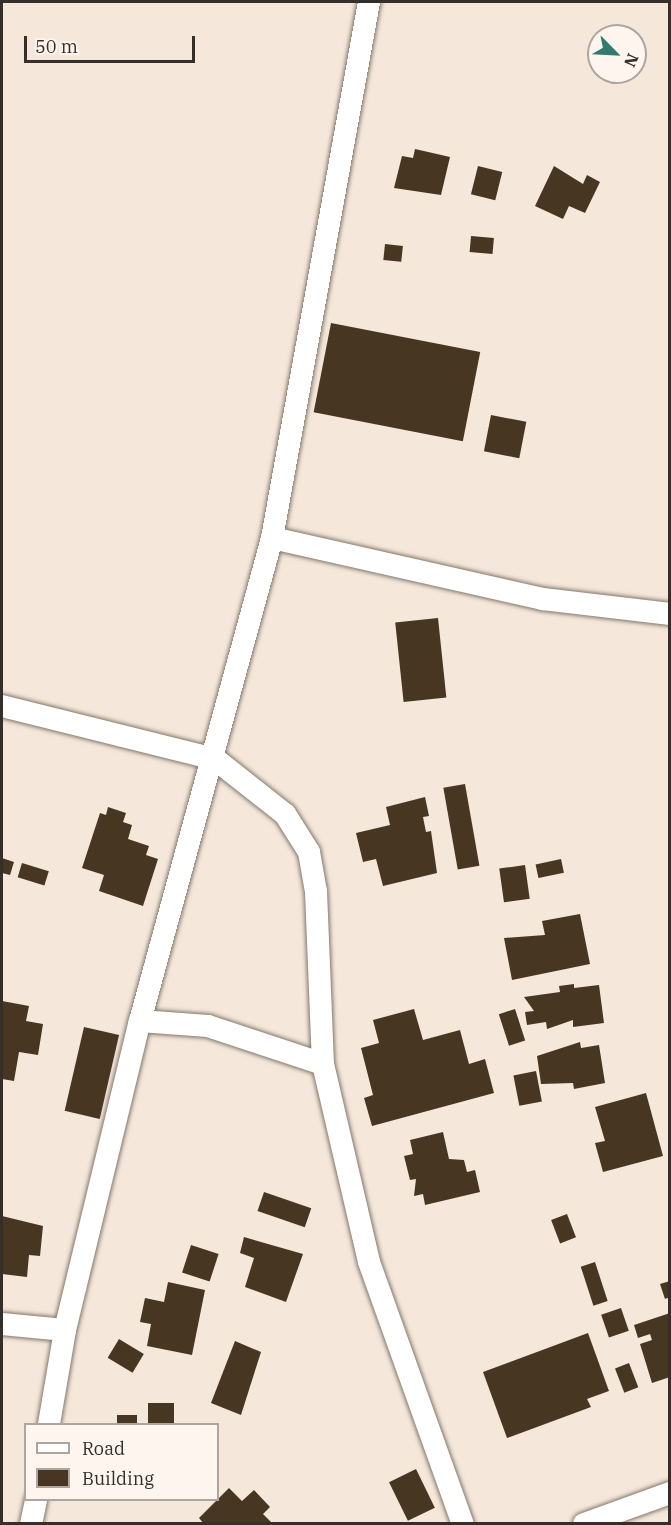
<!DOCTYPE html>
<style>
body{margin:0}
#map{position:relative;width:671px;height:1525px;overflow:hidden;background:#f5e8da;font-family:"IBM Plex Serif",serif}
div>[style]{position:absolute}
.building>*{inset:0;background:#473621;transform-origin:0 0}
.roads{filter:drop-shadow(0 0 2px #83786c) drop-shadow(0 0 2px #83786c)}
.minor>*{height:22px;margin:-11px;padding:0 11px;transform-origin:11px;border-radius:11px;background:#fff}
span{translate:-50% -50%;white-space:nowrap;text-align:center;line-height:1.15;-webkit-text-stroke:6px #fef6ee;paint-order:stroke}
.frame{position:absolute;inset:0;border:3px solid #342f2a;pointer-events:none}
.legend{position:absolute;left:24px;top:1423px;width:195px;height:78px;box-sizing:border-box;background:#fef6ee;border:2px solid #ada6a0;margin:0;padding:8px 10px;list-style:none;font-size:18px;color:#342f2a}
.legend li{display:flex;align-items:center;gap:12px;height:30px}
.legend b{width:30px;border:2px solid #ada6a0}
.north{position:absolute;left:587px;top:24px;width:60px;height:60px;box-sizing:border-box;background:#fef6ee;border:2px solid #ada6a0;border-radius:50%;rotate:114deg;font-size:16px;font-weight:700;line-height:24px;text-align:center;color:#342f2a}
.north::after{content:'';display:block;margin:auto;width:21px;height:27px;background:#337a70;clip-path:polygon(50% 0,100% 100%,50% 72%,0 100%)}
.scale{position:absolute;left:24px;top:36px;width:171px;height:27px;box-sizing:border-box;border:3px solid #342f2a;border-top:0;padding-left:8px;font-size:18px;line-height:21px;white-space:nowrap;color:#342f2a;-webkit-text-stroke:4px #fef6ee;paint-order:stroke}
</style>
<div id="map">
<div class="building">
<div style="clip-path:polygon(415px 149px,450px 157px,441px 195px,394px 188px,402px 156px,413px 158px)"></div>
<div style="left:478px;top:166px;width:25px;height:29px;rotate:14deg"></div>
<div style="clip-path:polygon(554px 166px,583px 184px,587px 175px,600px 182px,585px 213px,569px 206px,563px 219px,535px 206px)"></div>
<div style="left:471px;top:236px;width:23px;height:16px;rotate:5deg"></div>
<div style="left:385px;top:244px;width:18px;height:16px;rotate:6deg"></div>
<div style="left:331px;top:323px;width:152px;height:91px;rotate:11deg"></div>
<div style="left:491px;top:415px;width:36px;height:37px;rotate:11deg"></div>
<div style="left:438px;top:618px;width:80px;height:43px;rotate:84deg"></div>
<div style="left:465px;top:784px;width:83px;height:22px;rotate:80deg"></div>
<div style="clip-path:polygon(425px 797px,429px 816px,423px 817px,426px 832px,431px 831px,437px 873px,383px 886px,376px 859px,363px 862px,356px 833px,390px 825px,386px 807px)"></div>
<div style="clip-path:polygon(108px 807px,126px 813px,123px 822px,132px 825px,128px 839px,149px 846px,146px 855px,158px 859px,143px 906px,99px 891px,104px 875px,82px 868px,100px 813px,106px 815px)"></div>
<div style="clip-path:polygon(2px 858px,14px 862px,10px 875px,2px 873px)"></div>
<div style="left:561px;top:859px;width:14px;height:26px;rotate:78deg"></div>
<div style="left:22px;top:863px;width:28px;height:15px;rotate:17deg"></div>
<div style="left:525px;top:865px;width:34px;height:26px;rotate:82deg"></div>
<div style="clip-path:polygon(580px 914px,590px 964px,512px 980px,504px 938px,545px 935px,542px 921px)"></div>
<div style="clip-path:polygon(574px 984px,574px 988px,599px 985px,604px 1023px,573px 1027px,573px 1020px,547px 1029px,546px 1022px,527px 1025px,525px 1012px,534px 1011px,524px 997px,560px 992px,559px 986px)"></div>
<div style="clip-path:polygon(2px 1001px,29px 1006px,26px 1021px,43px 1024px,38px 1055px,19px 1052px,14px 1081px,2px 1079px)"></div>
<div style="clip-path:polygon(414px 1009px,423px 1040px,460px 1030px,469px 1064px,485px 1059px,494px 1093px,372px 1126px,364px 1098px,373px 1095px,361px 1048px,379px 1043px,373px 1020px)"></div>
<div style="left:515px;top:1009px;width:33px;height:17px;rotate:72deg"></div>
<div style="left:84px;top:1027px;width:36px;height:86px;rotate:13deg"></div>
<div style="clip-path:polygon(580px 1042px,581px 1048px,599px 1045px,605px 1083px,574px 1089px,573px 1083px,541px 1084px,537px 1056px)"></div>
<div style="left:536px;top:1071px;width:31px;height:23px;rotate:79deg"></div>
<div style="clip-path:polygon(646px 1093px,663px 1156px,603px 1172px,595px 1143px,605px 1141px,595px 1107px)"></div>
<div style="clip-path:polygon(443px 1132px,449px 1159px,464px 1160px,467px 1172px,475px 1170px,480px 1192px,425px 1205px,423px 1194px,414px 1196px,416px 1179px,410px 1180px,404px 1156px,413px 1154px,410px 1140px)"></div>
<div style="left:264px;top:1192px;width:50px;height:20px;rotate:19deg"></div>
<div style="left:567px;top:1214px;width:25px;height:17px;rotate:69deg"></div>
<div style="clip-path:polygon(2px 1216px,43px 1226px,40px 1256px,29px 1255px,27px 1277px,2px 1274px)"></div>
<div style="clip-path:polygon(244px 1237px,303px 1254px,286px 1302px,245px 1287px,254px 1258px,240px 1253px)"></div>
<div style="left:191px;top:1245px;width:29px;height:29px;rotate:18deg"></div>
<div style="left:595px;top:1262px;width:41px;height:15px;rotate:72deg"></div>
<div style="clip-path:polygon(670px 1281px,670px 1297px,665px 1299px,660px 1284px)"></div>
<div style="clip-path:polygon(168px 1282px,205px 1290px,192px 1355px,147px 1346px,151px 1324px,140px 1322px,145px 1298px,164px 1302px)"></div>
<div style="left:621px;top:1308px;width:24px;height:21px;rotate:71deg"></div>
<div style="clip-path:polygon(670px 1313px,670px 1377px,652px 1383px,640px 1344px,652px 1340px,650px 1334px,638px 1338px,634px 1325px)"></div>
<div style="clip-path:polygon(588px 1333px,609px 1391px,587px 1399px,591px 1407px,507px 1438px,483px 1372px)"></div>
<div style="left:119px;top:1339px;width:29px;height:22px;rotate:31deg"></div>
<div style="clip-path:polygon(235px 1341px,261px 1352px,241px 1415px,211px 1403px)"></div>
<div style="left:629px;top:1363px;width:26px;height:15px;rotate:69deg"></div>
<div style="left:148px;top:1403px;width:26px;height:21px"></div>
<div style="left:117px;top:1415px;width:20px;height:9px"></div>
<div style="left:416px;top:1469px;width:43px;height:30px;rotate:64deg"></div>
<div style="clip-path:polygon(229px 1488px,242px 1501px,254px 1490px,270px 1507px,263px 1514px,271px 1522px,204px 1524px,199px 1518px)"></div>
</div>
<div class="roads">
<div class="minor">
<div style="left:272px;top:538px;width:278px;rotate:12.7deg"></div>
<div style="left:543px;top:599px;width:128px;rotate:6.7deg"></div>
<div style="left:2px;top:706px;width:219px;rotate:14deg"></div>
<div style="left:215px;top:759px;width:89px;rotate:38.2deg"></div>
<div style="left:285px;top:814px;width:45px;rotate:57.7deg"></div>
<div style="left:309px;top:852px;width:40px;rotate:80deg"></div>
<div style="left:316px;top:891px;width:173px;rotate:87.7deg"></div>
<div style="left:323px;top:1064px;width:203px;rotate:76.9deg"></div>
<div style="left:369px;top:1262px;width:278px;rotate:70.3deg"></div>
<div style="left:140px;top:1021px;width:68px;rotate:4.2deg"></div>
<div style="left:208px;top:1026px;width:121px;rotate:18.3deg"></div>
<div style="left:2px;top:1324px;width:63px;rotate:5.4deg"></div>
<div style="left:49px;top:1424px;width:95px;rotate:-80.3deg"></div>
<div style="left:65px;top:1330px;width:318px;rotate:-76.4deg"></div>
<div style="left:140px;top:1021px;width:501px;rotate:-74.71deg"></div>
<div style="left:272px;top:538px;width:545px;rotate:-79.74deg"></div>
<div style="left:31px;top:1524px;width:25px;rotate:-78deg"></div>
<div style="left:584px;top:1524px;width:91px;rotate:-19.8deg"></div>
</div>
</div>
<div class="frame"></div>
<ul class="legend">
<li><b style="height:8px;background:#fff"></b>Road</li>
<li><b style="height:16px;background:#473621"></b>Building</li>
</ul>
<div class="north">N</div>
<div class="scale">50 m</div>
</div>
